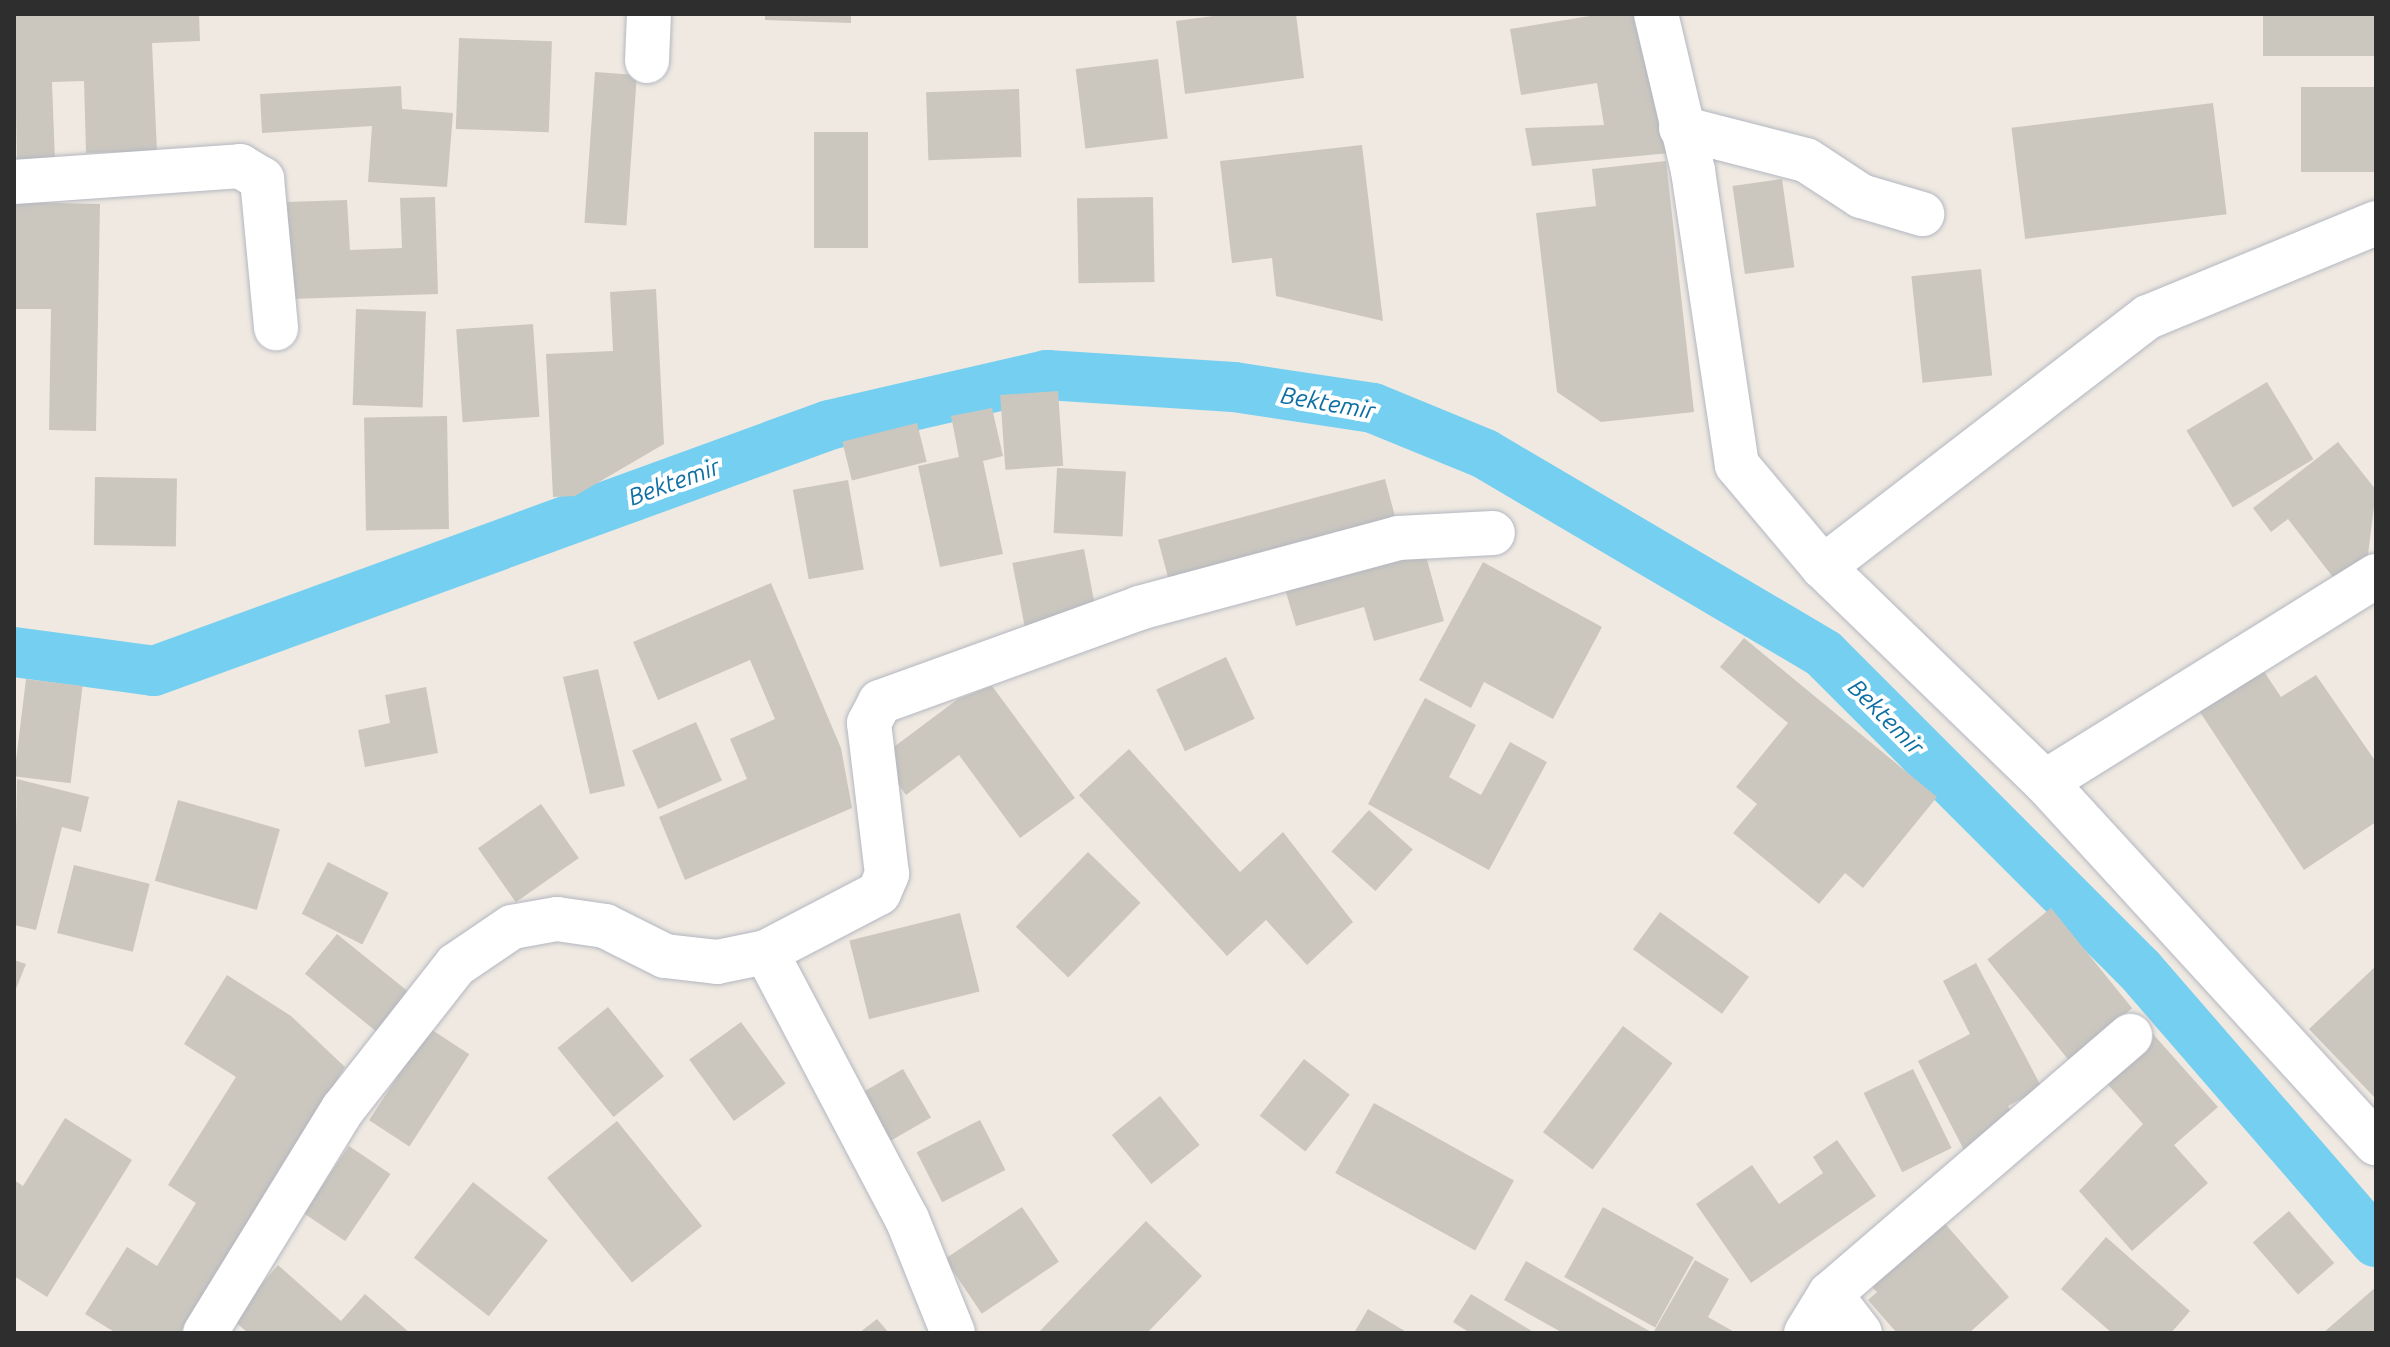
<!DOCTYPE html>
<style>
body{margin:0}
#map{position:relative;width:2390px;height:1347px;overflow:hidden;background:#efe9e1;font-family:Ubuntu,sans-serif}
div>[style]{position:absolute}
.canal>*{height:50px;margin:-25px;padding:0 25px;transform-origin:25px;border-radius:25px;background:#75cff0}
.building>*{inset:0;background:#cbc7bf;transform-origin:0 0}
.roads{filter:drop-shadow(0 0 2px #b4b7c1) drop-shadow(0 0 2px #b4b7c1)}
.minor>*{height:44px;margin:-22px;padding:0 22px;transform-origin:22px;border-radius:22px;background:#fff}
span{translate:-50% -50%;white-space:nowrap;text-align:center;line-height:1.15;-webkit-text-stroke:8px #fff;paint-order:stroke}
.water-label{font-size:24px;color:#0d6fa3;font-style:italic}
.frame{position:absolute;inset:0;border:16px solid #2e2e2e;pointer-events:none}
</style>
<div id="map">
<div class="canal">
<div style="left:14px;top:652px;width:141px;rotate:7.7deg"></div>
<div style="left:154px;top:671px;width:718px;rotate:-20.02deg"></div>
<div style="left:829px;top:425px;width:224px;rotate:-12.9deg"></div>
<div style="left:1047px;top:375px;width:187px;rotate:3.7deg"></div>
<div style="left:1234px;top:387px;width:141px;rotate:8.6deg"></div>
<div style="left:1373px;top:408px;width:121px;rotate:22.3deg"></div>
<div style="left:1485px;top:454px;width:394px;rotate:30.5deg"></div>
<div style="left:1824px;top:654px;width:447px;rotate:45deg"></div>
<div style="left:2140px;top:970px;width:360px;rotate:49.1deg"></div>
</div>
<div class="building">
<div style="clip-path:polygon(14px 14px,199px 14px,200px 41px,152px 43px,157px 151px,86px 153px,84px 81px,52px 82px,55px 162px,17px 162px)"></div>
<div style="clip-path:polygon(765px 14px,851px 14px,851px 23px,765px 20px)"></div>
<div style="clip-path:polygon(1228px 14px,1296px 14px,1304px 78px,1185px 94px,1176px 21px)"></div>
<div style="clip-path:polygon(1602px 14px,1647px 14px,1670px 153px,1532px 166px,1525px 128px,1604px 125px,1597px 83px,1521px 95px,1510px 29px)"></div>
<div style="left:2263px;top:14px;width:113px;height:42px"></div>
<div style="left:459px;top:38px;width:93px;height:91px;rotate:2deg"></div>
<div style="left:1158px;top:59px;width:80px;height:83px;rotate:83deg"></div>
<div style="left:595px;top:72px;width:42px;height:151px;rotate:4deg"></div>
<div style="clip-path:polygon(401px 86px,402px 109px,453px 113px,447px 187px,368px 182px,372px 126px,262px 133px,260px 94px)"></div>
<div style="left:2376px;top:87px;width:85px;height:75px;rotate:90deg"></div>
<div style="left:1019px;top:89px;width:68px;height:93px;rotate:88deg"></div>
<div style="left:2213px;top:103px;width:112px;height:203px;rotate:83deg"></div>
<div style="left:868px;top:132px;width:116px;height:54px;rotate:90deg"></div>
<div style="clip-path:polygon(1362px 145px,1383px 321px,1276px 296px,1272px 258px,1232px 263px,1220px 161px)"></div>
<div style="clip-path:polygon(1666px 161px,1694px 412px,1601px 422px,1557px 392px,1536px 213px,1596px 206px,1592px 169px)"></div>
<div style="left:1782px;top:179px;width:89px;height:50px;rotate:82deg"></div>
<div style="clip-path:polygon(435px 197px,438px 294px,291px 299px,287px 202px,347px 200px,350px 250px,402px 248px,400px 198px)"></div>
<div style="left:1153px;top:197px;width:85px;height:76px;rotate:89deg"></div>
<div style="clip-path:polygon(14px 202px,100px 204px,96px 431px,49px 430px,51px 309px,14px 309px)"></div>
<div style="left:1981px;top:269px;width:107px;height:70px;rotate:84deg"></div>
<div style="clip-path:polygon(656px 289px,664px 444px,575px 496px,553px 497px,546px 354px,613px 351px,610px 292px)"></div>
<div style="left:356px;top:309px;width:70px;height:96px;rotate:2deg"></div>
<div style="left:533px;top:324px;width:93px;height:77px;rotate:86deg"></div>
<div style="left:2267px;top:382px;width:90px;height:94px;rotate:59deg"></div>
<div style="left:1058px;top:391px;width:75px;height:58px;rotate:86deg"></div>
<div style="clip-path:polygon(992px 408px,1003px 456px,983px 461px,1003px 554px,940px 567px,918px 466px,959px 457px,951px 416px)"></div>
<div style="left:447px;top:416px;width:113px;height:83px;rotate:89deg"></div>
<div style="left:917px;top:423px;width:40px;height:77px;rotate:76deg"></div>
<div style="clip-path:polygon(2338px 442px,2376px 490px,2367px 563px,2339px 585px,2288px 519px,2271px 532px,2253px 508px)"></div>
<div style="left:1057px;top:468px;width:69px;height:65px;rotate:3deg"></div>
<div style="left:95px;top:477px;width:82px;height:68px;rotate:1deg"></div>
<div style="left:1385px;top:479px;width:47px;height:235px;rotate:75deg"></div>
<div style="left:848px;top:480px;width:91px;height:56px;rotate:80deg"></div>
<div style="left:1084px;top:549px;width:67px;height:73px;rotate:79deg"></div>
<div style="clip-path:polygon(1424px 549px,1444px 621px,1374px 641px,1364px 607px,1296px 626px,1285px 589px)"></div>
<div style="clip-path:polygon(1483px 562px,1602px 627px,1553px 719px,1484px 682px,1471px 708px,1419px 680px)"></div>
<div style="clip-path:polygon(771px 583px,841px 748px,852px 808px,685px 880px,659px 817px,747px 779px,730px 739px,775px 719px,750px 660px,658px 700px,633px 642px)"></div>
<div style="clip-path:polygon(1744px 638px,1937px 797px,1863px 888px,1845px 873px,1819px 904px,1733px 833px,1757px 804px,1736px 787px,1788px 723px,1720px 667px)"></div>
<div style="left:1226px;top:657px;width:68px;height:77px;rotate:65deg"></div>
<div style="clip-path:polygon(2259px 664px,2281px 697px,2316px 675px,2376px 762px,2376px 822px,2304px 870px,2196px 706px)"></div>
<div style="left:598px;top:669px;width:120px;height:36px;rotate:77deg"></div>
<div style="left:26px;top:679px;width:57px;height:98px;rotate:7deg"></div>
<div style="clip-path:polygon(992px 686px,1075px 798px,1020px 838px,959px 755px,906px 795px,879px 758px,958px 699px)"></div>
<div style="clip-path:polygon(426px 687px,438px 753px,365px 767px,358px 730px,390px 723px,385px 695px)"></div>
<div style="clip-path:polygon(1425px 698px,1476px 725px,1449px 777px,1481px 795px,1510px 742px,1547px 762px,1489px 870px,1368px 804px)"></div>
<div style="left:696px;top:722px;width:64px;height:70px;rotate:66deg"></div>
<div style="clip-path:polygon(1129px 749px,1240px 872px,1283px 832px,1353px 922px,1307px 965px,1266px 920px,1227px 956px,1079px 795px)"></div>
<div style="clip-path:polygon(17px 779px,89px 797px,81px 832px,62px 827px,36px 930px,14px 925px)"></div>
<div style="left:178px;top:800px;width:106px;height:84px;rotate:16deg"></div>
<div style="left:541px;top:804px;width:66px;height:77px;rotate:55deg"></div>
<div style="left:1369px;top:810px;width:59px;height:56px;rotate:42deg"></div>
<div style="left:1088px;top:852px;width:73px;height:104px;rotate:44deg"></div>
<div style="left:328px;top:862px;width:68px;height:58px;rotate:27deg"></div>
<div style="left:74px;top:865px;width:78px;height:70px;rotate:14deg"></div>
<div style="left:2051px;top:908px;width:129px;height:82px;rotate:51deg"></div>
<div style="left:1660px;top:912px;width:110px;height:46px;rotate:36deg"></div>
<div style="left:960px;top:913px;width:81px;height:114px;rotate:76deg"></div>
<div style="left:337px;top:934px;width:93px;height:51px;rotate:39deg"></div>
<div style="clip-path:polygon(14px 960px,26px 964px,14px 994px)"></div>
<div style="clip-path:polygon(1976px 963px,2042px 1088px,2008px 1106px,2019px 1126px,1966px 1154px,1918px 1061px,1970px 1034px,1943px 981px)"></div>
<div style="clip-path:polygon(2376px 966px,2376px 1099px,2309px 1029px)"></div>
<div style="clip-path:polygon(227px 975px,291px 1016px,345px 1067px,180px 1333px,116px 1333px,85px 1314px,127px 1247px,157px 1266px,196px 1203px,168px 1185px,236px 1077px,184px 1044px)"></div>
<div style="left:608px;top:1007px;width:89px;height:65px;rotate:51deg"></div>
<div style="left:741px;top:1022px;width:76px;height:64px;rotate:54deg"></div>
<div style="left:1623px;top:1026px;width:62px;height:133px;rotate:37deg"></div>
<div style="left:429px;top:1028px;width:48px;height:110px;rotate:33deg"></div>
<div style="clip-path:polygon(2153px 1034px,2218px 1107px,2174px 1145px,2208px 1183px,2132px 1251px,2079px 1191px,2143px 1124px,2103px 1079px)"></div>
<div style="left:1304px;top:1059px;width:58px;height:72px;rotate:38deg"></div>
<div style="left:903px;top:1069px;width:56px;height:58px;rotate:60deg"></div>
<div style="left:1913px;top:1069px;width:88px;height:55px;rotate:64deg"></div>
<div style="left:1160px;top:1096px;width:63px;height:62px;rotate:51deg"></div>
<div style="left:1374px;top:1103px;width:160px;height:80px;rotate:29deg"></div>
<div style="clip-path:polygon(65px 1118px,132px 1160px,47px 1297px,14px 1276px,14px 1180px,23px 1186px)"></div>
<div style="left:980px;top:1120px;width:56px;height:71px;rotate:63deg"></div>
<div style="left:617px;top:1121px;width:135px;height:90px;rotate:51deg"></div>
<div style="clip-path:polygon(1837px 1140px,1876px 1196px,1751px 1283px,1696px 1204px,1752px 1165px,1779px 1204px,1823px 1173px,1813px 1157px)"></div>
<div style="left:349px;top:1146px;width:50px;height:81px;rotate:34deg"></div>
<div style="left:473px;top:1182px;width:95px;height:96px;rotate:38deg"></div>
<div style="left:1022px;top:1207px;width:66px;height:93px;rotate:56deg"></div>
<div style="left:1603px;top:1207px;width:104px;height:80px;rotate:29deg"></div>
<div style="left:2289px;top:1211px;width:69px;height:48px;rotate:49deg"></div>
<div style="clip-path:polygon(1941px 1219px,2009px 1297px,1969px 1333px,1897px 1333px,1868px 1300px,1877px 1292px,1868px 1283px)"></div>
<div style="clip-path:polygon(1146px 1221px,1202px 1276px,1147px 1333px,1038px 1333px)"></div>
<div style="clip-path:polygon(2106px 1237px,2190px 1311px,2171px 1333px,2112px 1333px,2061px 1289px)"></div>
<div style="clip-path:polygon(1695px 1260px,1729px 1279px,1708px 1317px,1736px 1333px,1563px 1333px,1504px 1300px,1526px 1261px,1653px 1333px)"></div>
<div style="clip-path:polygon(278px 1265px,341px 1321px,365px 1294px,410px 1333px,248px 1333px,232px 1319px)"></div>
<div style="clip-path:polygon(2376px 1287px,2376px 1333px,2323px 1333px)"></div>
<div style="clip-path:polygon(1471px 1294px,1535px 1333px,1470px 1333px,1453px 1322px)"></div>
<div style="clip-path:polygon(1368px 1309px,1408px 1333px,1354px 1333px)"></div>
<div style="clip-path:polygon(877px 1319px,889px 1333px,859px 1333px)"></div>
</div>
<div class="roads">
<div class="minor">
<div style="left:1656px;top:14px;width:161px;rotate:76.7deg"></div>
<div style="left:1693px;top:171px;width:297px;rotate:81.5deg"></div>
<div style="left:1737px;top:465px;width:133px;rotate:49.9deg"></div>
<div style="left:1823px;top:567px;width:309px;rotate:44.1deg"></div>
<div style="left:2045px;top:782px;width:490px;rotate:47.5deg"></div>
<div style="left:647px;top:61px;width:47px;rotate:-87.6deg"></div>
<div style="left:1681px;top:128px;width:129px;rotate:14.4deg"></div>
<div style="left:1806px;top:160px;width:66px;rotate:33.2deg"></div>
<div style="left:1861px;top:196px;width:64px;rotate:16.4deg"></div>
<div style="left:14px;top:182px;width:227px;rotate:-4deg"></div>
<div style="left:240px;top:166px;width:26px;rotate:31deg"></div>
<div style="left:262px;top:179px;width:150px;rotate:84.6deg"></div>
<div style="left:1823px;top:567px;width:410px;rotate:-37.6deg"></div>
<div style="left:2148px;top:317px;width:247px;rotate:-22.4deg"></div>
<div style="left:2045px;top:782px;width:390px;rotate:-31.9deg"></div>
<div style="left:766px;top:952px;width:302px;rotate:62.2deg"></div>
<div style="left:907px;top:1219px;width:123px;rotate:68deg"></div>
<div style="left:1830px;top:1294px;width:49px;rotate:52.4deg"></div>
<div style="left:205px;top:1333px;width:263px;rotate:-58.4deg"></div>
<div style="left:343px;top:1109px;width:183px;rotate:-51.9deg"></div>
<div style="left:456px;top:965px;width:68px;rotate:-34.2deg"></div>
<div style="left:512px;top:927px;width:46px;rotate:-10.1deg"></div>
<div style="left:557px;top:919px;width:49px;rotate:8.3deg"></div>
<div style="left:605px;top:926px;width:67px;rotate:26.6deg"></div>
<div style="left:665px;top:956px;width:52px;rotate:6.6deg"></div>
<div style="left:717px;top:962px;width:50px;rotate:-11.5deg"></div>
<div style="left:766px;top:952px;width:127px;rotate:-27.6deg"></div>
<div style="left:879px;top:893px;width:21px;rotate:-67deg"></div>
<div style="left:887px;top:874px;width:152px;rotate:-96.8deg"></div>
<div style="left:869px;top:723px;width:24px;rotate:-62deg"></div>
<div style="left:880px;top:702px;width:276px;rotate:-19.9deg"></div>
<div style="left:1139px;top:608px;width:268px;rotate:-15.1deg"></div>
<div style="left:1398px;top:538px;width:95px;rotate:-3deg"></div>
<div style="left:1806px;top:1333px;width:46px;rotate:-58.4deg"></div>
<div style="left:1830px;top:1294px;width:396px;rotate:-40.7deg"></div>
</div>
</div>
<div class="water-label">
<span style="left:1328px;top:403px;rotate:10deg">Bektemir</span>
<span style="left:674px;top:482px;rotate:-20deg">Bektemir</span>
<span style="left:1886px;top:717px;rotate:45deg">Bektemir</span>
</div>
<div class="frame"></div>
</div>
